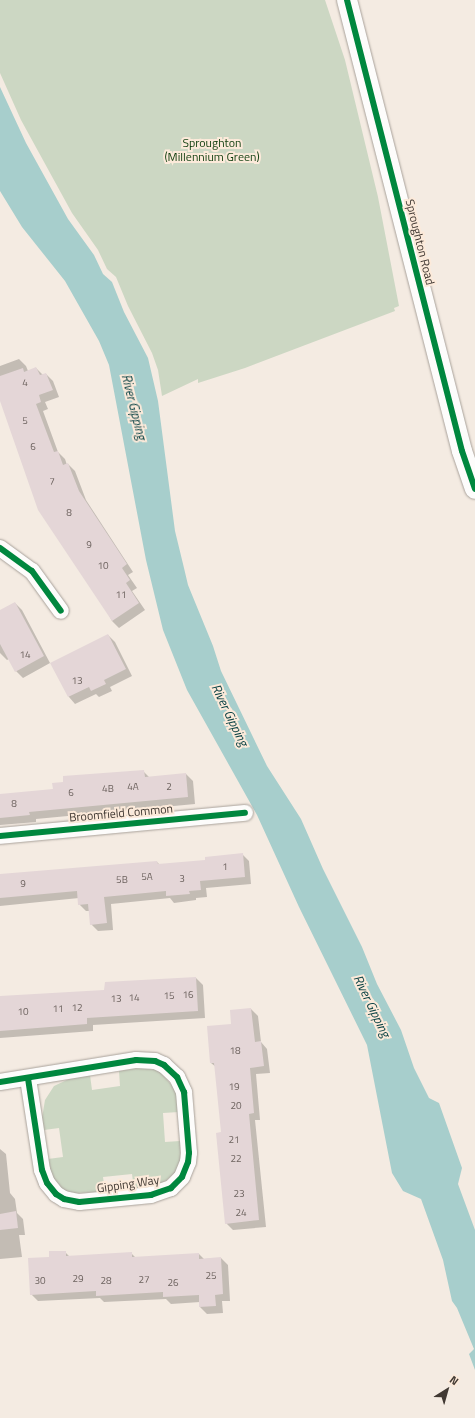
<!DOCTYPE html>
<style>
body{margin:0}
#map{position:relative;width:475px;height:1418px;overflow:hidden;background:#f4ebe2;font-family:"Titillium Web",sans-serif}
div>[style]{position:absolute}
.green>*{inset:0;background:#ccd7c3}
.water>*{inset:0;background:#a7cecc}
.shadow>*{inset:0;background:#0003}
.building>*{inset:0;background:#e4d6d7}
.roads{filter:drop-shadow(0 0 1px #a9a29b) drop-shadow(0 0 1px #a9a29b)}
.minor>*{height:16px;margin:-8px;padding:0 8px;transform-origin:8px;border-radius:8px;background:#fdfcfb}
.tertiary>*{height:20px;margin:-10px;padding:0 10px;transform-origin:10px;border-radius:10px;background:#fdfcfb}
.cycleway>*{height:6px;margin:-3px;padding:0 3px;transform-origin:3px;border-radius:3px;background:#00873e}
span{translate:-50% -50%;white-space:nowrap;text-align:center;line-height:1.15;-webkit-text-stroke:4px #fceada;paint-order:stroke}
.number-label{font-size:10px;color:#6c625e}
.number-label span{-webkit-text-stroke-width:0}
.park-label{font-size:12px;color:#0f3e0e}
.street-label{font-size:12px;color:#413933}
.water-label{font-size:13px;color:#0a4244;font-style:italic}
.north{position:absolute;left:427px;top:1370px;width:40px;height:40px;-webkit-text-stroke:3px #fceada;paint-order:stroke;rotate:37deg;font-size:11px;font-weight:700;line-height:16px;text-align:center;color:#413933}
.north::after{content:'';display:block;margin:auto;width:14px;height:18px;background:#413933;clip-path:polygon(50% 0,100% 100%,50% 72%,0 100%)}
</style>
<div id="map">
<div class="green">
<div style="clip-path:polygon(0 0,325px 0,345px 60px,378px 197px,399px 306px,394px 308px,395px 311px,245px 368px,198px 383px,198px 379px,162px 396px,158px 370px,152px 353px,128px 306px,116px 277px,107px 269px,98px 250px,72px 213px,21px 120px,0 73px)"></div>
<div style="clip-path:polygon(140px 1068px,156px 1070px,162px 1074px,176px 1090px,179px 1112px,163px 1113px,165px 1142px,180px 1141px,180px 1160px,175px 1173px,163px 1183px,139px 1189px,134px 1189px,132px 1174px,103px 1177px,105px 1192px,75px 1193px,62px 1190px,53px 1182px,48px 1159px,63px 1157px,59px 1128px,44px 1130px,42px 1118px,45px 1100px,54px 1086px,69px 1079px,90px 1075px,92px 1090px,120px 1086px,119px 1071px)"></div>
</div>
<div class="water">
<div style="clip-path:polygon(0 87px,26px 143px,68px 219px,94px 255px,103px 274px,112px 282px,124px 312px,148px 358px,158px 401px,175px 531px,184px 568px,188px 585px,213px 646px,221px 671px,267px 766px,301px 819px,323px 869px,362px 947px,377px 984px,401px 1030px,414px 1068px,429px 1098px,439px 1103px,462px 1168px,458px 1184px,475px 1230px,475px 1370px,469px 1354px,474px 1349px,457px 1308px,452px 1301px,443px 1260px,421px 1199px,403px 1191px,392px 1173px,367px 1045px,299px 907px,257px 815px,187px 690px,163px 630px,146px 560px,109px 365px,99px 341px,65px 281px,22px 227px,0 191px)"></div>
</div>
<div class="shadow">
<div style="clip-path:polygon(19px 359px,26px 366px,28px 371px,36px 368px,43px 375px,46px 374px,53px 381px,59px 397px,45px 402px,48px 409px,43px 411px,58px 452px,65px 459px,67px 465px,68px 464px,75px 471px,86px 500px,133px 572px,128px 575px,137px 588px,132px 591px,145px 610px,119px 628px,112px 621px,0 399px,0 366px)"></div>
<div style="clip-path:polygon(15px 603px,22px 610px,50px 663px,23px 678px,16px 671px,9px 659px,7px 660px,0 653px,0 611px)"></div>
<div style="clip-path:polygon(108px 635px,115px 642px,132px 676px,110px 687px,112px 691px,99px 697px,96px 694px,75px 704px,69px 697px,52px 663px)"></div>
<div style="clip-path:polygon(143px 771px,150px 778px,186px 774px,193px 781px,195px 804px,36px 819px,36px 822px,0 825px,0 795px,54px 790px)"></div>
<div style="clip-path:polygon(242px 854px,249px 861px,251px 884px,206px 888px,207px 897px,196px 898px,196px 900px,174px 903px,170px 898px,111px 904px,113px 930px,98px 931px,91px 924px,90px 911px,86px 911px,79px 904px,79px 898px,0 906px,0 875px,157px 862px,160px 865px,207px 861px)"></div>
<div style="clip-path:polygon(196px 978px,203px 985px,205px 1018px,93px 1025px,93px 1031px,0 1038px,0 997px,105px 991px)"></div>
<div style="clip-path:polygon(251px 1009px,258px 1016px,261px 1042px,267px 1049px,270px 1073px,256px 1074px,260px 1120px,255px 1120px,266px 1227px,233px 1230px,226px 1223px,222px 1133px,216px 1067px,211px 1063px,232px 1025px)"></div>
<div style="clip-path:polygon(0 1149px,6px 1154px,10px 1193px,15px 1199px,17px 1213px,23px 1219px,25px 1235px,19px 1235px,22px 1257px,0 1259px)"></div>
<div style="clip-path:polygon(65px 1252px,70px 1257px,131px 1253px,136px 1258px,199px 1254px,204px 1259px,221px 1258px,228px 1265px,230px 1301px,222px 1301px,223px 1313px,207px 1314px,200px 1307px,200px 1302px,171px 1304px,166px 1299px,104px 1302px,100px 1298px,38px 1301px,31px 1294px,51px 1258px)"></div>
</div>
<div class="building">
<div style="clip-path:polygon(36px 367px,40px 375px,46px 373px,53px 390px,39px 395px,41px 402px,36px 404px,54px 452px,58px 451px,63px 465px,68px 463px,79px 491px,127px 564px,122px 568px,130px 580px,126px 583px,139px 603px,112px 621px,38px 510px,0 401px,0 376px,23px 368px,24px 372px)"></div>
<div style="clip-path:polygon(15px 602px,44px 656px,15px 672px,0 644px,0 610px)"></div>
<div style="clip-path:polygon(108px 634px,126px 669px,104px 680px,106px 684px,91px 691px,89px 687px,68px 697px,50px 663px)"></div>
<div style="clip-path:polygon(144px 770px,145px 777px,186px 773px,188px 797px,29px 812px,30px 815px,0 818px,0 794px,53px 789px,52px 783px,63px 782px,63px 776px)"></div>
<div style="clip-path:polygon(243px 853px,245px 877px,200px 881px,201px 890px,189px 891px,190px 894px,166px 896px,166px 891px,104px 897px,107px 923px,90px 925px,88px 904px,78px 905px,77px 891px,0 898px,0 874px,157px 861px,158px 864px,205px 860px,205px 857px)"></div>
<div style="clip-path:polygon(196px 977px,198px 1011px,87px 1018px,87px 1024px,0 1031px,0 996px,104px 990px,105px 982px)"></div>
<div style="clip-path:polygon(251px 1008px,255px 1042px,261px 1041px,264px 1066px,250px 1068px,254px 1113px,249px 1114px,259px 1220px,225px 1224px,216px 1133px,221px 1132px,214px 1063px,210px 1063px,207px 1026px,231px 1024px,230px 1010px)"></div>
<div style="clip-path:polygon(16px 1211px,18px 1228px,0 1230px,0 1214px)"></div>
<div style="clip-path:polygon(49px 1251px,66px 1251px,66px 1256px,132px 1252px,132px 1257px,199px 1253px,199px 1259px,221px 1257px,223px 1294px,215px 1295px,216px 1306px,199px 1307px,199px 1295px,163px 1297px,163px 1292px,96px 1296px,96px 1291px,30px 1295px,28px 1258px,49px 1257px)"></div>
</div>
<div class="roads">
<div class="minor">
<div style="left:0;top:548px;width:39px;rotate:36deg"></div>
<div style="left:32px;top:571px;width:49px;rotate:54.1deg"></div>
<div style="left:0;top:836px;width:246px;rotate:-5.4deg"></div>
<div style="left:0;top:1082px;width:138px;rotate:-9.2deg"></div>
<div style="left:136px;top:1060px;width:19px;rotate:3deg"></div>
<div style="left:155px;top:1061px;width:10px;rotate:24deg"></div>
<div style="left:164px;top:1065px;width:18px;rotate:43deg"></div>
<div style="left:177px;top:1077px;width:17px;rotate:65deg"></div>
<div style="left:184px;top:1092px;width:61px;rotate:85.3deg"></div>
<div style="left:189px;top:1153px;width:9px;rotate:96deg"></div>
<div style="left:188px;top:1162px;width:16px;rotate:112deg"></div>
<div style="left:182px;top:1177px;width:16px;rotate:135deg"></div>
<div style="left:171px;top:1188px;width:21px;rotate:161deg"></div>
<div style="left:151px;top:1195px;width:72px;rotate:174.4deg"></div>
<div style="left:79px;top:1202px;width:15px;rotate:-169deg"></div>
<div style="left:64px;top:1199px;width:9px;rotate:-148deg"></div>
<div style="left:56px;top:1194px;width:14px;rotate:-129deg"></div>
<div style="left:47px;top:1183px;width:14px;rotate:-111deg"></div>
<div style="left:42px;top:1170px;width:93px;rotate:-98.7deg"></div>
</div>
<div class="tertiary">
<div style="left:347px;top:0;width:465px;rotate:75.7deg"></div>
<div style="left:462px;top:451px;width:40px;rotate:71.1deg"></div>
</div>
</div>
<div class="cycleway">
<div style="left:347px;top:0;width:465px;rotate:75.7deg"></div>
<div style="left:462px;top:451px;width:40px;rotate:71.1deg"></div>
<div style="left:0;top:548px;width:39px;rotate:36deg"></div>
<div style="left:32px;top:571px;width:49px;rotate:54.1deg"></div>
<div style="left:0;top:836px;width:246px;rotate:-5.4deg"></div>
<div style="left:0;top:1082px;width:138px;rotate:-9.2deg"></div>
<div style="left:136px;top:1060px;width:19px;rotate:3deg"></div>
<div style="left:155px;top:1061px;width:10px;rotate:24deg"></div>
<div style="left:164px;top:1065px;width:18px;rotate:43deg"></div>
<div style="left:177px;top:1077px;width:17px;rotate:65deg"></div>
<div style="left:184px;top:1092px;width:61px;rotate:85.3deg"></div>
<div style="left:189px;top:1153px;width:9px;rotate:96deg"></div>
<div style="left:188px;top:1162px;width:16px;rotate:112deg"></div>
<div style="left:182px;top:1177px;width:16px;rotate:135deg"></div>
<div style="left:171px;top:1188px;width:21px;rotate:161deg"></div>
<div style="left:151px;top:1195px;width:72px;rotate:174.4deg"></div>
<div style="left:79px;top:1202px;width:15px;rotate:-169deg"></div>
<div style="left:64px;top:1199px;width:9px;rotate:-148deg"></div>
<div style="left:56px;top:1194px;width:14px;rotate:-129deg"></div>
<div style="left:47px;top:1183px;width:14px;rotate:-111deg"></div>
<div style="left:42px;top:1170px;width:93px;rotate:-98.7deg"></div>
</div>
<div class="number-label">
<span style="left:25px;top:383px">4</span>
<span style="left:25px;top:421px">5</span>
<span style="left:33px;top:447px">6</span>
<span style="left:52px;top:482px">7</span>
<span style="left:69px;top:513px">8</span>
<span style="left:89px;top:545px">9</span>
<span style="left:103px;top:566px">10</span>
<span style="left:121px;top:595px">11</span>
<span style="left:25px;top:655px">14</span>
<span style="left:77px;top:681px">13</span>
<span style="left:133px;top:787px">4A</span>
<span style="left:169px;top:787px">2</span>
<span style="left:108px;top:789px">4B</span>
<span style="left:71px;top:793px">6</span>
<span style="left:14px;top:804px">8</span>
<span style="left:225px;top:867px">1</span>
<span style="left:147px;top:877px">5A</span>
<span style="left:182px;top:879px">3</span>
<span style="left:122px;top:880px">5B</span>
<span style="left:23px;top:884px">9</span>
<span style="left:188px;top:995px">16</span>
<span style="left:169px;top:996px">15</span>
<span style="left:134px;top:998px">14</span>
<span style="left:116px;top:999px">13</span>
<span style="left:77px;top:1008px">12</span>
<span style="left:58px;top:1009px">11</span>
<span style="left:23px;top:1012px">10</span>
<span style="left:235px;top:1051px">18</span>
<span style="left:234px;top:1087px">19</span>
<span style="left:236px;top:1106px">20</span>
<span style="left:234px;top:1140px">21</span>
<span style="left:236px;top:1159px">22</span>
<span style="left:239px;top:1194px">23</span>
<span style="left:241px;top:1213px">24</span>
<span style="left:211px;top:1276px">25</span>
<span style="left:78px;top:1279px">29</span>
<span style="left:144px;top:1280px">27</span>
<span style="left:40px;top:1281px">30</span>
<span style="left:106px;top:1281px">28</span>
<span style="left:173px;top:1283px">26</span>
</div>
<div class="park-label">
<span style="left:212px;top:150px">Sproughton<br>(Millennium Green)</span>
</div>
<div class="street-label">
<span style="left:420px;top:242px;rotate:76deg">Sproughton Road</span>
<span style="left:121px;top:813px;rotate:-5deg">Broomfield Common</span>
<span style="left:128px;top:1184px;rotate:-8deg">Gipping Way</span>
</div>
<div class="water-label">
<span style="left:134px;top:407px;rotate:76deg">River Gipping</span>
<span style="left:230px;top:715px;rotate:64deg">River Gipping</span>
<span style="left:372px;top:1006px;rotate:64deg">River Gipping</span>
</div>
<div class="north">N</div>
</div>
